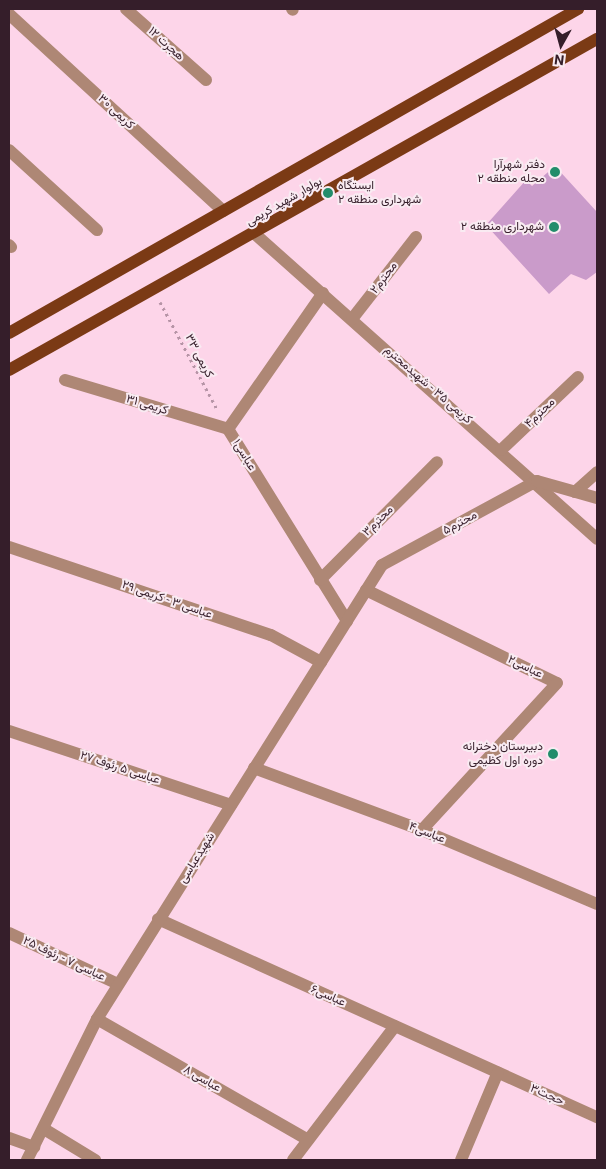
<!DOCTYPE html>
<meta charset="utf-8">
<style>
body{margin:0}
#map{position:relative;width:606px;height:1169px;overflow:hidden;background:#fdd5e9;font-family:Roboto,Vazirmatn,sans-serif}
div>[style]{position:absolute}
.building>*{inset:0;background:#ca9bca}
.path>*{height:3px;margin-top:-1.5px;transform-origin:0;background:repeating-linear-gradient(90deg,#b694a6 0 2.5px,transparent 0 6.5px)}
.minor>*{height:12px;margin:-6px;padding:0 6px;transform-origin:6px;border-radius:6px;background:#ae8775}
.major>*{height:12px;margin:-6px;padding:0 6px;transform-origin:6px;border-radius:6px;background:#7b3a15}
.dots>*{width:14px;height:14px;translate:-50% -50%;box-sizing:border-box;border:2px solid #f9ebf2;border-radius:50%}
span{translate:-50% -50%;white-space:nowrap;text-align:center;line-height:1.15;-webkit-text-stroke:4px #f9ebf2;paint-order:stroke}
.street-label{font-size:12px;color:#351e2a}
.poi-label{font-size:12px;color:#351e2a}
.right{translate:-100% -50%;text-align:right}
.left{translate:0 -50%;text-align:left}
.frame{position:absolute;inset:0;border:10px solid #351e2a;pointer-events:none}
.north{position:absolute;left:536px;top:20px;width:50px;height:50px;-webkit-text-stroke:4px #f9ebf2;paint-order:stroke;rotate:187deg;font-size:14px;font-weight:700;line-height:20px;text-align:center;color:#351e2a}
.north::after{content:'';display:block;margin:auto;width:18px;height:22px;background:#351e2a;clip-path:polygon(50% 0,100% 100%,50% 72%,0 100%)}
</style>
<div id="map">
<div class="building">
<div style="clip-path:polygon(555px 166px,597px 212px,597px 272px,586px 280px,571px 274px,549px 294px,486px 225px,526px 180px,532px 186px)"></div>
</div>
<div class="path">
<div style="left:160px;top:302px;width:121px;rotate:62deg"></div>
</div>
<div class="minor">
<div style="left:126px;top:9px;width:107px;rotate:41.6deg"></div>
<div style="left:292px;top:9px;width:1px;rotate:45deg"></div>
<div style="left:9px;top:14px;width:291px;rotate:42.6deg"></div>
<div style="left:9px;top:150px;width:119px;rotate:42.3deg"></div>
<div style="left:255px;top:234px;width:458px;rotate:41.7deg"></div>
<div style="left:9px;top:245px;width:3px;rotate:45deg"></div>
<div style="left:323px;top:293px;width:166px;rotate:124.9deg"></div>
<div style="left:228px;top:429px;width:226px;rotate:58.2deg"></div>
<div style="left:352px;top:319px;width:104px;rotate:-52deg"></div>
<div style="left:65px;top:380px;width:170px;rotate:16.7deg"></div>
<div style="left:501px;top:450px;width:106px;rotate:-43.5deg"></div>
<div style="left:575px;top:492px;width:30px;rotate:-42deg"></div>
<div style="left:9px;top:547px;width:276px;rotate:18.6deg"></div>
<div style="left:271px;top:635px;width:57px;rotate:28.4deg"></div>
<div style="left:320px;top:580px;width:166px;rotate:-45.2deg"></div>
<div style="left:366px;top:590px;width:212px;rotate:26deg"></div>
<div style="left:557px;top:683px;width:200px;rotate:132.6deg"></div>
<div style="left:9px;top:731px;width:234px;rotate:18.4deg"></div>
<div style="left:254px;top:768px;width:179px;rotate:20.3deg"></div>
<div style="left:422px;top:830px;width:190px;rotate:22.9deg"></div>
<div style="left:158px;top:919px;width:482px;rotate:24.3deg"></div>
<div style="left:9px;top:933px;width:120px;rotate:25.1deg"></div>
<div style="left:97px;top:1019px;width:243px;rotate:29.8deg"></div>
<div style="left:44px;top:1129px;width:60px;rotate:31.3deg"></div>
<div style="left:9px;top:1138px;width:27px;rotate:20deg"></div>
<div style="left:27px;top:1160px;width:157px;rotate:-63.6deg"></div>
<div style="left:97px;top:1019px;width:536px;rotate:-57.88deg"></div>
<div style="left:382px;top:565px;width:176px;rotate:-28.5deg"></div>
<div style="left:537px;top:481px;width:62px;rotate:15.8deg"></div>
<div style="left:293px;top:1160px;width:168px;rotate:-52.7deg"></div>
<div style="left:461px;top:1160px;width:95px;rotate:-67.2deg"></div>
</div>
<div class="major">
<div style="left:9px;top:333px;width:655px;rotate:-29.66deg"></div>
<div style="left:9px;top:370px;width:675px;rotate:-29.38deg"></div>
</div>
<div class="dots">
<div style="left:555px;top:172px;background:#228d6b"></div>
<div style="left:328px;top:193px;background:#228d6b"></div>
<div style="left:554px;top:227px;background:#228d6b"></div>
<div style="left:553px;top:754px;background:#228d6b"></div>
</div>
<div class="street-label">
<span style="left:166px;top:44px;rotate:42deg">هجرت ۱۲</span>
<span style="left:116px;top:112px;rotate:43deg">کریمی ۳۰</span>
<span style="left:284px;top:202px;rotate:-30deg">بولوار شهید کریمی</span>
<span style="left:384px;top:278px;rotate:-53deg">محترم۲</span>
<span style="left:199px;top:356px;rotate:62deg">کریمی ۳۳</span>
<span style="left:428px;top:385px;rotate:41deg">کریمی ۳۵ - شهیدمحترم</span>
<span style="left:147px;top:405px;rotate:17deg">کریمی ۳۱</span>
<span style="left:540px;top:413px;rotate:-44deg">محترم۴</span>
<span style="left:244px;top:455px;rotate:59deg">عباسی۱</span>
<span style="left:378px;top:521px;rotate:-45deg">محترم۳</span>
<span style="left:460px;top:523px;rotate:-28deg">محترم۵</span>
<span style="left:167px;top:600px;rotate:19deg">عباسی ۳ - کریمی ۲۹</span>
<span style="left:525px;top:667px;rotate:26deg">عباسی۲</span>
<span style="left:120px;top:768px;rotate:18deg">عباسی ۵ رئوف ۲۷</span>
<span style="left:427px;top:833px;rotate:22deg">عباسی۴</span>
<span style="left:197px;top:858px;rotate:-58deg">شهیدعباسی</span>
<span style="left:64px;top:959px;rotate:25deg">عباسی ۷ - رئوف ۲۵</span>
<span style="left:328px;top:996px;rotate:24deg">عباسی۶</span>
<span style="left:202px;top:1079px;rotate:30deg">عباسی ۸</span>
<span style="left:547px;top:1095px;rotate:24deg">حجت۳</span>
</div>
<div class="poi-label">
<span class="right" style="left:545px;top:172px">دفتر شهرآرا<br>محله منطقه ۲</span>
<span class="left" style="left:338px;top:193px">ایستگاه<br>شهرداری منطقه ۲</span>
<span class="right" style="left:544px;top:227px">شهرداری منطقه ۲</span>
<span class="right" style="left:543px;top:754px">دبیرستان دخترانه<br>دوره اول کظیمی</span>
</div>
<div class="frame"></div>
<div class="north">N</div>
</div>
